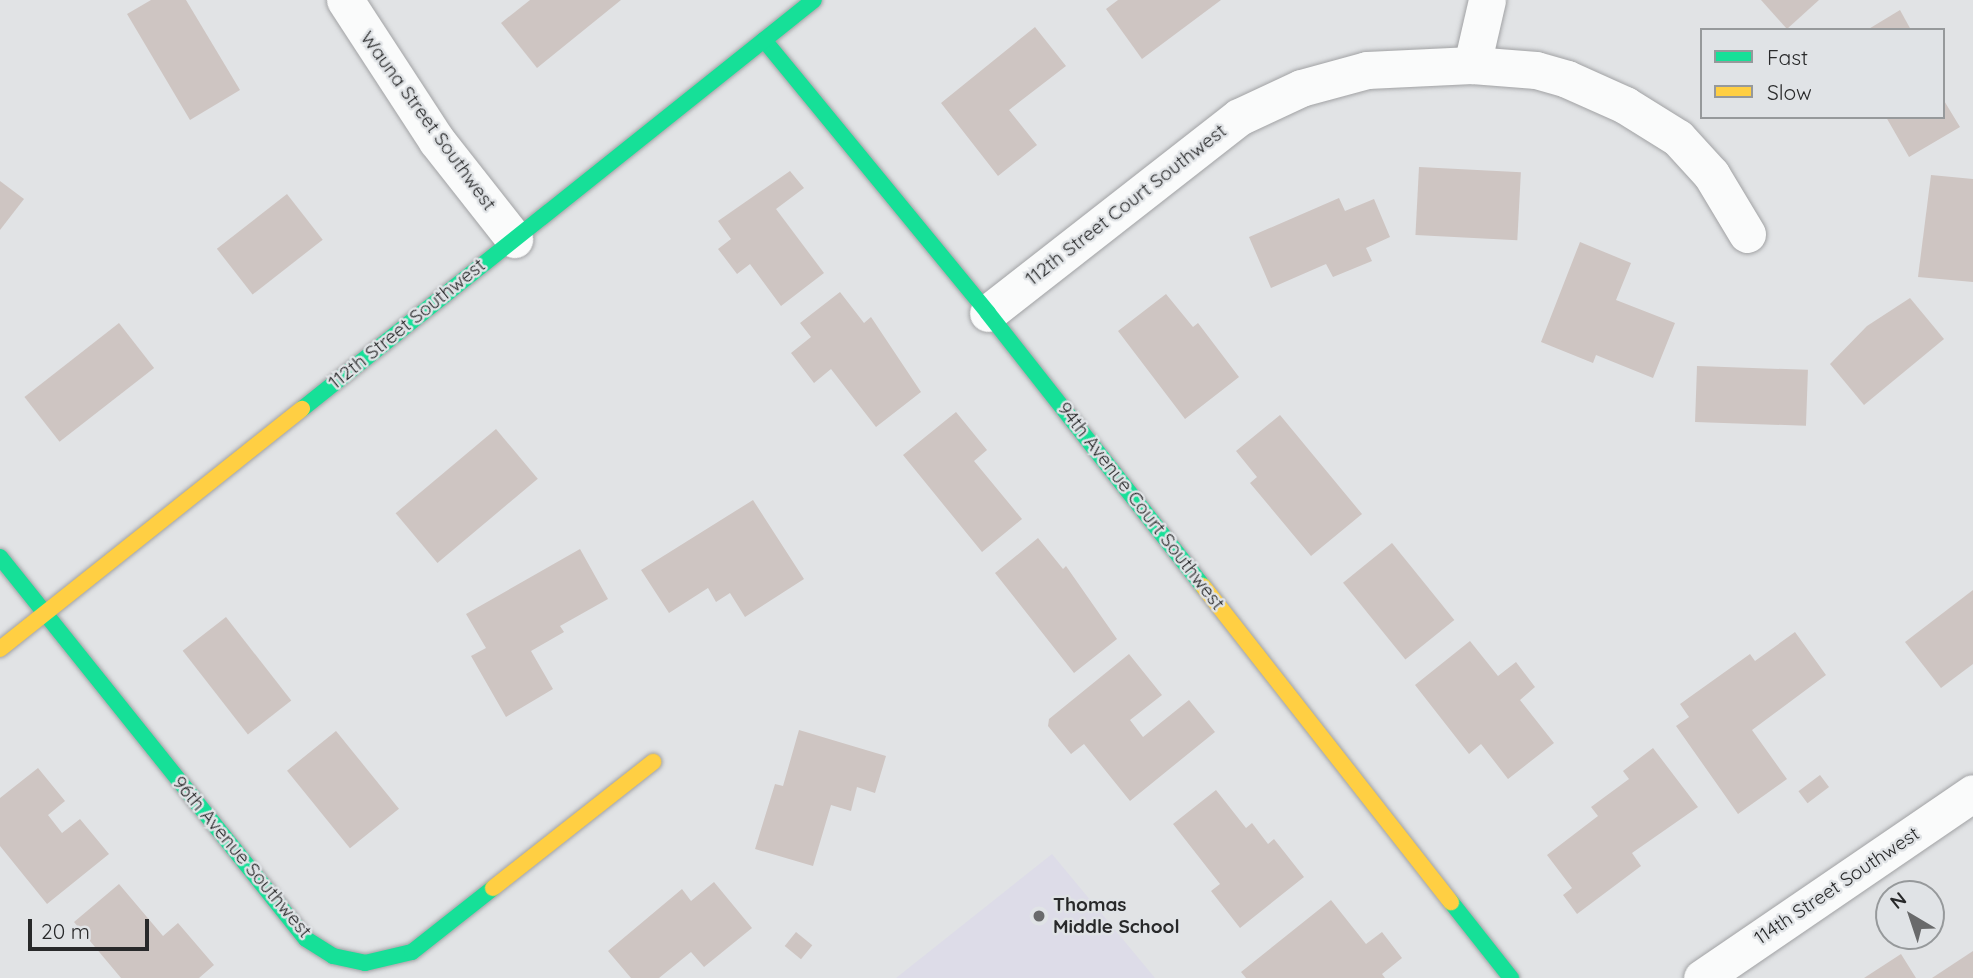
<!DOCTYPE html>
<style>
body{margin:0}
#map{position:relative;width:1973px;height:978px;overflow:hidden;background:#e1e3e5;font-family:Quicksand,sans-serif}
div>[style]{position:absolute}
.education>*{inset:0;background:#dddce8}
.building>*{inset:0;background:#cec5c2;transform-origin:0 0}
.roads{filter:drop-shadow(0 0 2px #a1a2a4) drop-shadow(0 0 2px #a1a2a4)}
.street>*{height:37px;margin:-18.5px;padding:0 18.5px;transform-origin:18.5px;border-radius:18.5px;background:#fafbfb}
.fast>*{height:16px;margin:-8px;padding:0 8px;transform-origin:8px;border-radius:8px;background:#16e098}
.slow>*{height:16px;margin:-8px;padding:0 8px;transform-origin:8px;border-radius:8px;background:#ffcf43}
.dots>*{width:19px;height:19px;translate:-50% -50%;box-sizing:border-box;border:4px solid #e0e3e6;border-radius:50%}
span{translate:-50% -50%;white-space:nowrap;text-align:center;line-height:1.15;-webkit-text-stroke:5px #e0e3e6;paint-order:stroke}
.street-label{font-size:19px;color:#28292a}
.poi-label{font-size:19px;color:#28292a;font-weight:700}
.left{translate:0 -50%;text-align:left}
.legend{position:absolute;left:1700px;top:28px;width:245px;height:91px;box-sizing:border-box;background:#e0e3e6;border:2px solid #96999b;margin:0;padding:9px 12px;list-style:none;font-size:21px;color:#28292a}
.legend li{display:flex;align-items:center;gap:14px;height:35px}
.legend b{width:35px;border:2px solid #96999b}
.north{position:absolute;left:1875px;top:880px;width:70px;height:70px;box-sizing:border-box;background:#e0e3e6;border:2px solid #96999b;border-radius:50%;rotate:321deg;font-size:19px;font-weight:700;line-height:28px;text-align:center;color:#28292a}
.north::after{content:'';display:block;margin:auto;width:24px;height:32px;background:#696a6b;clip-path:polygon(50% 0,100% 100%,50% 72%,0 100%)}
.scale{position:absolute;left:28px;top:919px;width:121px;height:32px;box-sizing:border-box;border:4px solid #28292a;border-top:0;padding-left:9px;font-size:21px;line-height:24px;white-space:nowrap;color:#28292a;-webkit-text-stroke:5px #e0e3e6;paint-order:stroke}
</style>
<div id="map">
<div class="education">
<div style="clip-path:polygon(1052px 854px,1155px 978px,896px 978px)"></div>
</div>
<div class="building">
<div style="clip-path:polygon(151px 0,186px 0,240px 90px,190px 120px,127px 14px)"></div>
<div style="clip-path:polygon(530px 0,621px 0,537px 68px,501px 23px)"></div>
<div style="clip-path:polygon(1118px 0,1221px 0,1142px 59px,1106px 9px)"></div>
<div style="clip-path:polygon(1761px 0,1819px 0,1787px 29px)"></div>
<div style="clip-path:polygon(1900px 10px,1911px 30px,1867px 30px)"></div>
<div style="clip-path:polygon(1035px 27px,1066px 66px,1009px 110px,1037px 145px,998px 176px,941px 103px)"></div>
<div style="clip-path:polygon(1943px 99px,1960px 127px,1909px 157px,1886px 117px,1943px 117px)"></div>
<div style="left:1419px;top:167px;width:102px;height:68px;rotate:3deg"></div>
<div style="clip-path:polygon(790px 171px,804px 188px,776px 209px,824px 273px,781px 306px,750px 264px,737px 274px,718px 249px,731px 239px,718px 221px)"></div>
<div style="clip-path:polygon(1931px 175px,1973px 179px,1973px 282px,1918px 277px)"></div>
<div style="clip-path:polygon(0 181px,24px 199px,0 230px)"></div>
<div style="left:287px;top:194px;width:58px;height:89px;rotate:52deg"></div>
<div style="clip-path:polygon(1339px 198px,1345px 211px,1374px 199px,1390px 237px,1366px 248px,1372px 261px,1333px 277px,1326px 264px,1271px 288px,1249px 237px)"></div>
<div style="clip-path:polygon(1580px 242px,1631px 263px,1616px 300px,1675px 323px,1653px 378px,1596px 355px,1593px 363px,1541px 342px)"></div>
<div style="clip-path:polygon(840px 292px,864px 323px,871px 317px,921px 392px,876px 427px,831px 369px,814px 383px,791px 353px,811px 337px,800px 323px)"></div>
<div style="clip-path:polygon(1166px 294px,1193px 327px,1198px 323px,1239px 377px,1185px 419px,1118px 331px)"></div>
<div style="clip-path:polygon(1910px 298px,1944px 339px,1864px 405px,1830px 364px,1867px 326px)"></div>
<div style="left:119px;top:323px;width:57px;height:120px;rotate:52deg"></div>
<div style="left:1697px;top:366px;width:111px;height:56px;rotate:2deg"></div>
<div style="clip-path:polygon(956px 412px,987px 450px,974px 461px,1022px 519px,982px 552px,903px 455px)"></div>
<div style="clip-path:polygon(1280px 415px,1362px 514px,1311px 556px,1250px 483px,1257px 477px,1236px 451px)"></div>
<div style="left:496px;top:429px;width:65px;height:131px;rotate:50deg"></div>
<div style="clip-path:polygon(753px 500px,804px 579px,745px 617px,730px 593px,716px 602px,708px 588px,669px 613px,641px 570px)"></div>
<div style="clip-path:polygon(1038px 538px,1063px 569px,1066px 566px,1117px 639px,1074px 673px,995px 573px)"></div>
<div style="left:1392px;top:543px;width:99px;height:63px;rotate:51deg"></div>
<div style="clip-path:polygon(580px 549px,608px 599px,560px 626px,564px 632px,531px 651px,553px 689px,506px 717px,471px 656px,486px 648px,466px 614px)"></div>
<div style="clip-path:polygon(1973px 590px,1973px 664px,1941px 688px,1905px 642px)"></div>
<div style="left:226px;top:617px;width:106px;height:55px;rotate:52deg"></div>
<div style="clip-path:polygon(1795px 632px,1826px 675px,1752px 730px,1787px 779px,1738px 814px,1676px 726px,1689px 717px,1680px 704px,1750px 654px,1755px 661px)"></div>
<div style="clip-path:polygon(1470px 641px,1498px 676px,1516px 662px,1535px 687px,1520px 700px,1554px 743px,1508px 779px,1481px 744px,1469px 754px,1415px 685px)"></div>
<div style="clip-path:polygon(1129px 654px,1162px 695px,1130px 720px,1143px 737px,1189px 700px,1215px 732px,1130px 801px,1084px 744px,1071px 754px,1048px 726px,1049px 719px)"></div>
<div style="clip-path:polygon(799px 730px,886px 756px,875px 793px,857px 787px,851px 811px,831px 805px,813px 866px,755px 849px,775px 784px,783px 786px)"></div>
<div style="left:336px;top:731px;width:100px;height:63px;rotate:51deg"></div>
<div style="clip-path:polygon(1653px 748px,1698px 807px,1632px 853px,1641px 866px,1577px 914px,1563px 895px,1572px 888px,1547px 855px,1598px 816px,1591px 807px,1629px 779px,1623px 771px)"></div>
<div style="clip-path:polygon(38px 768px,65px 801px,48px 815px,62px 833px,80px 819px,109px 854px,47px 904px,0 846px,0 798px)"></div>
<div style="left:1820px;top:775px;width:15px;height:27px;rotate:53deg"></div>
<div style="clip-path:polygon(1216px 790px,1246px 828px,1252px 823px,1268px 844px,1274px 839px,1304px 877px,1240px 928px,1211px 891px,1220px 884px,1173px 824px)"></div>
<div style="clip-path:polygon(714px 882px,752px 928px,704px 967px,691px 952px,659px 978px,631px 978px,608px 951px,682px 889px,691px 901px)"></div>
<div style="clip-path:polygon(119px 884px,163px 936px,178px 923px,214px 965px,199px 978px,121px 978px,74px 922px)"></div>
<div style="clip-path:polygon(1331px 900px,1366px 944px,1382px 932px,1402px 958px,1382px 974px,1385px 978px,1246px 978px,1241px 972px)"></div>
<div style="left:796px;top:932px;width:21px;height:18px;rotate:39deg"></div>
<div style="clip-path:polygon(1973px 951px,1973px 978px,1932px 978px)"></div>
<div style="clip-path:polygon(1901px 954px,1916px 978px,1864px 978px)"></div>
</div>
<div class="roads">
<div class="street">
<div style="left:345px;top:0;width:168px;rotate:56.9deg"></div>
<div style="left:437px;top:141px;width:125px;rotate:51.8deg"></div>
<div style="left:1472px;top:65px;width:67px;rotate:-77deg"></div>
<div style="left:988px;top:313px;width:318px;rotate:-38deg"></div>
<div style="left:1239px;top:117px;width:68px;rotate:-25.1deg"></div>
<div style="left:1301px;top:88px;width:68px;rotate:-15.3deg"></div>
<div style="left:1367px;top:70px;width:105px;rotate:-2.7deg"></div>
<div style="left:1472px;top:65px;width:64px;rotate:4.5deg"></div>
<div style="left:1536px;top:70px;width:32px;rotate:16deg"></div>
<div style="left:1567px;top:79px;width:64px;rotate:24.1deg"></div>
<div style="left:1625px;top:105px;width:62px;rotate:31.9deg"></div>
<div style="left:1678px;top:138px;width:49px;rotate:47.5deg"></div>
<div style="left:1711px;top:174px;width:70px;rotate:59deg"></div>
<div style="left:1702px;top:978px;width:328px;rotate:-34.3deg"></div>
</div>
<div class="fast">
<div style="left:764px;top:40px;width:353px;rotate:50.6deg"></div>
<div style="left:988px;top:313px;width:347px;rotate:51.8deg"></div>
<div style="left:302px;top:409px;width:655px;rotate:-38.62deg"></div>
<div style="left:0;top:557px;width:489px;rotate:51.3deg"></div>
<div style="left:306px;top:939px;width:32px;rotate:32deg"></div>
<div style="left:333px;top:956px;width:33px;rotate:12deg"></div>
<div style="left:365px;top:963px;width:48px;rotate:-13.2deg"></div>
<div style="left:412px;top:952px;width:103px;rotate:-38.3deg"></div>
<div style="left:1451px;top:902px;width:97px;rotate:51.7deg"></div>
</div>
<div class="slow">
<div style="left:1203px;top:586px;width:402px;rotate:51.9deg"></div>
<div style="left:0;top:649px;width:386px;rotate:-38.5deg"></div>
<div style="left:493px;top:888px;width:204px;rotate:-38.2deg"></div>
</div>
</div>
<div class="dots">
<div style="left:1039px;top:916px;background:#696a6b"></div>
</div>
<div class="street-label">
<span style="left:428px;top:121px;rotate:54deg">Wauna Street Southwest</span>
<span style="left:1126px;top:205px;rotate:-38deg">112th Street Court Southwest</span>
<span style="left:407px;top:324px;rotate:-39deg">112th Street Southwest</span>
<span style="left:1141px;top:506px;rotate:52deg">94th Avenue Court Southwest</span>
<span style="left:242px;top:857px;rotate:50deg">96th Avenue Southwest</span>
<span style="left:1837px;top:886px;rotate:-34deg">114th Street Southwest</span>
</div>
<div class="poi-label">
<span class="left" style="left:1053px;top:916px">Thomas<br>Middle School</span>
</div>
<ul class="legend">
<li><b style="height:9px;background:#16e098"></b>Fast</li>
<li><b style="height:9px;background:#ffcf43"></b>Slow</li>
</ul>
<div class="north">N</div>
<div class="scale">20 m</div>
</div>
